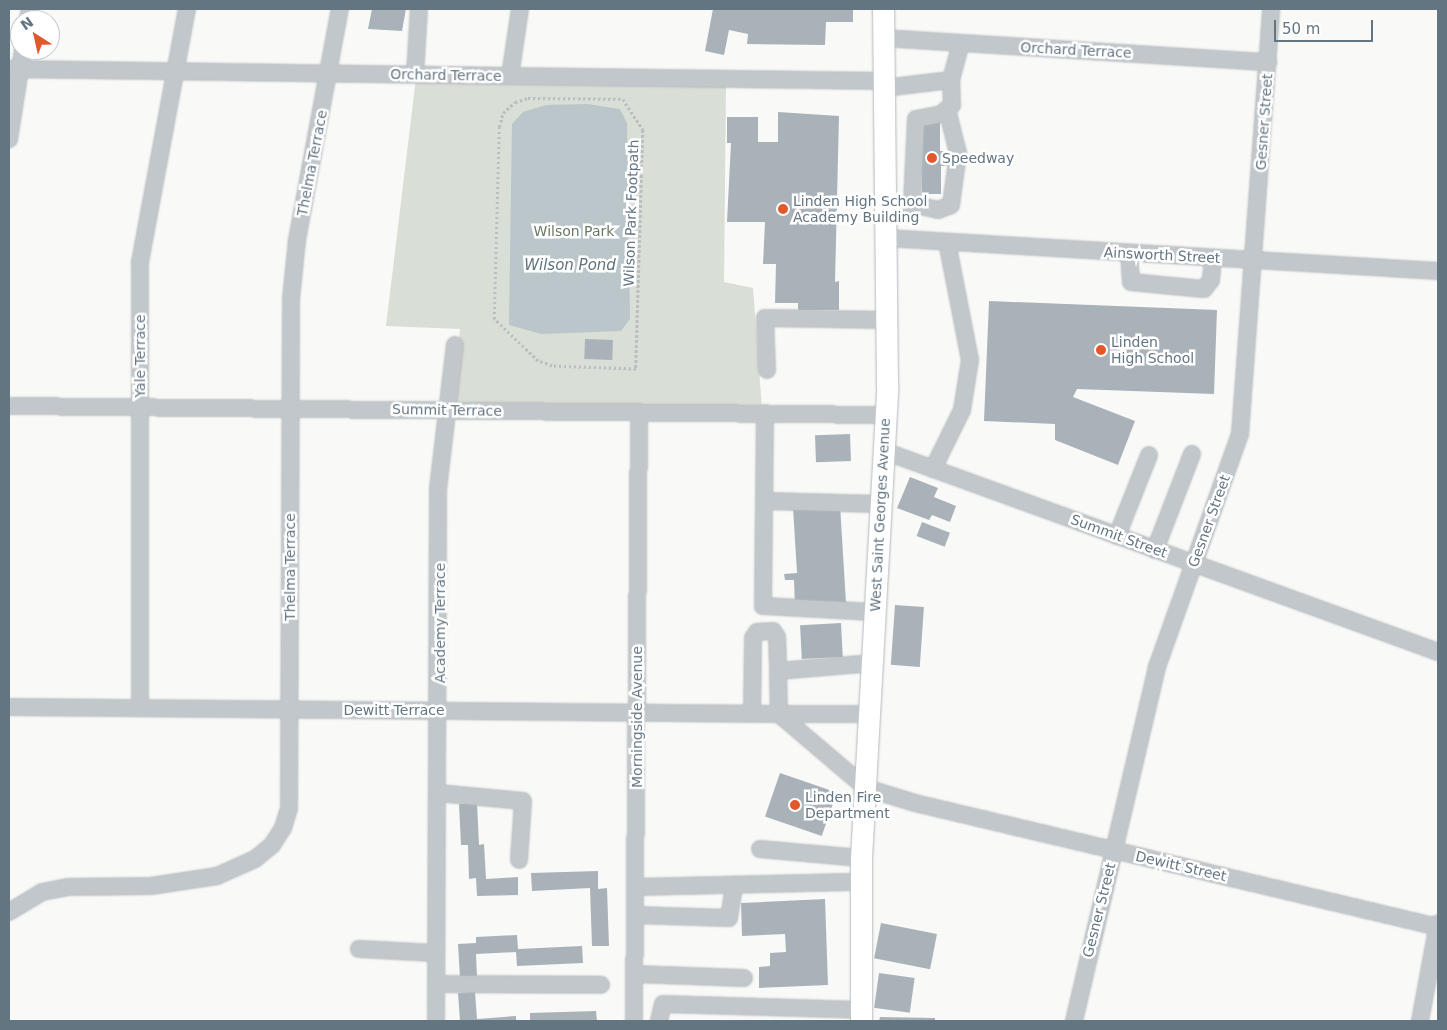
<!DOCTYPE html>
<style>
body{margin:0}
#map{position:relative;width:1447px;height:1030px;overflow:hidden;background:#f9f9f7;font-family:"DejaVu Sans",sans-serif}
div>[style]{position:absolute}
.green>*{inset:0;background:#d9ded6}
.water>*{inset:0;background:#bac6ca}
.building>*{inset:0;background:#a9b2b8;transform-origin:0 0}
.path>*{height:2.5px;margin-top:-1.25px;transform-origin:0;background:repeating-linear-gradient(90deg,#babec1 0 2.5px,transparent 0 5px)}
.roads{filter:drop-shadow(0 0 1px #b4b9bd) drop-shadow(0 0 1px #b4b9bd)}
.minor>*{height:16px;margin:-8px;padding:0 8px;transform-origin:8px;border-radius:8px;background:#c2c7cb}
.major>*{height:21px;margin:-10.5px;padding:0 10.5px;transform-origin:10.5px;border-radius:10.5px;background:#fff}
.dots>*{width:14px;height:14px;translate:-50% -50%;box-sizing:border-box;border:2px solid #fff;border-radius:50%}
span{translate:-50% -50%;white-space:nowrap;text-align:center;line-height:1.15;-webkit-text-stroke:5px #fff;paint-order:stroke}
.street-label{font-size:14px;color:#647582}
.poi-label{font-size:14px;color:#647582}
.left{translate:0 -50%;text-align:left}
.park-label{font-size:14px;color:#677a63}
.water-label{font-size:15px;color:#5f747c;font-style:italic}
.frame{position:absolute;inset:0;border:10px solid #647582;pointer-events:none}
.north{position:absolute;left:10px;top:10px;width:50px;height:50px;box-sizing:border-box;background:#fff;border:1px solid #c1c8cd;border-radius:50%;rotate:325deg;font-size:14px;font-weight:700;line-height:20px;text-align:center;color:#647582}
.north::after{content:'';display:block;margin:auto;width:18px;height:22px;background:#e3572d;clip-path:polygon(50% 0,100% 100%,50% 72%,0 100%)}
.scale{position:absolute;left:1274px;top:20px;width:99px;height:22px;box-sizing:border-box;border:2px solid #647582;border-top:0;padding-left:6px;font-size:15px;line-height:18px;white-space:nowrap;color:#647582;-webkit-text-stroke:4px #fff;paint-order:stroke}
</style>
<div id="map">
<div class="green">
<div style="clip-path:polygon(416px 78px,726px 81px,724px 282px,753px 288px,762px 409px,453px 407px,460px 329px,386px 326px)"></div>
</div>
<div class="water">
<div style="clip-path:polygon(587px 104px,620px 109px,627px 123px,630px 319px,621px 331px,541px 334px,509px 325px,512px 124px,523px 112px,546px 105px)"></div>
</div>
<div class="building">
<div style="clip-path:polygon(372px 9px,406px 9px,402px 31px,368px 29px)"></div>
<div style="clip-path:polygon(713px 9px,853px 9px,853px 22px,826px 22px,825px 45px,747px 44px,748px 34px,729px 30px,724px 55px,705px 51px)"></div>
<div style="clip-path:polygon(778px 112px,839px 116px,835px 282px,839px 281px,839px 310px,798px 310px,798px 303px,775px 303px,776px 264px,763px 264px,765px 222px,727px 222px,731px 143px,727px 143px,727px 117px,758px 117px,758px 142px,778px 142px)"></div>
<div style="clip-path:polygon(921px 122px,940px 122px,940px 151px,955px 151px,955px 166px,941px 166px,941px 194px,922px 194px)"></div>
<div style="clip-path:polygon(989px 301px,1217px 310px,1214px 394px,1077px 389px,1073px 397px,1135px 421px,1118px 465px,1055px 440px,1055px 424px,984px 421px)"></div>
<div style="left:585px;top:339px;width:28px;height:20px;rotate:2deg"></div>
<div style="left:850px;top:434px;width:27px;height:35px;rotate:88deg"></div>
<div style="clip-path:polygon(910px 477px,938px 488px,934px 497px,956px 506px,950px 522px,932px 515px,929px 520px,897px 508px)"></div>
<div style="clip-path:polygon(840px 505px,846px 603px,795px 606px,794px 580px,785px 580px,784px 574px,797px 573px,793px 508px)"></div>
<div style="left:922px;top:522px;width:30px;height:15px;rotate:21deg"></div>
<div style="left:895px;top:605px;width:29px;height:60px;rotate:4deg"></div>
<div style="left:841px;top:623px;width:34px;height:41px;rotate:87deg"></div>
<div style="left:780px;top:773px;width:60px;height:46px;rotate:19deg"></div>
<div style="clip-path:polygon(477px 803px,479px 845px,484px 844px,486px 879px,518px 877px,518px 895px,477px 896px,476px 878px,469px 879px,468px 845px,461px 845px,459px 804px)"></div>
<div style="clip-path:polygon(598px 871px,598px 889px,607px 888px,609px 946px,592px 946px,590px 888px,532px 891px,531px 873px)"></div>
<div style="clip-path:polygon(825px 899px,828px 985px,759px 988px,759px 967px,770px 966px,770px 953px,786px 952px,785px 934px,742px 936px,741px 903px)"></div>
<div style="left:881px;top:923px;width:57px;height:36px;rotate:11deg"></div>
<div style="clip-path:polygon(517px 935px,518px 949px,582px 946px,583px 963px,517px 966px,516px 952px,476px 954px,477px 977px,460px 978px,458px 944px,476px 943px,476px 937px)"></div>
<div style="left:879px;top:973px;width:36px;height:35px;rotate:8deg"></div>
<div style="clip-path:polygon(475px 992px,477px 1019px,516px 1016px,516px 1021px,460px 1021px,458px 993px)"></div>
<div style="clip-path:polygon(596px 1011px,597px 1021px,530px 1021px,530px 1013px)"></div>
<div style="clip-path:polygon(880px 1017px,935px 1018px,935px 1021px,879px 1021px)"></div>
</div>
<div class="path">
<div style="left:528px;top:98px;width:95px;rotate:0.6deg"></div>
<div style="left:623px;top:99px;width:37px;rotate:57deg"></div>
<div style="left:643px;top:130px;width:239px;rotate:91.7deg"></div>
<div style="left:636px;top:369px;width:84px;rotate:-178deg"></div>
<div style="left:552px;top:366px;width:15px;rotate:-160deg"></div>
<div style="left:538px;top:361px;width:61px;rotate:-136.3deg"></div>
<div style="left:494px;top:319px;width:192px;rotate:-88.5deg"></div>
<div style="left:499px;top:127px;width:15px;rotate:-74deg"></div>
<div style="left:503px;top:113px;width:16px;rotate:-43deg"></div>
<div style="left:515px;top:102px;width:14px;rotate:-17deg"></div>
</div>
<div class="roads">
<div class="minor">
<div style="left:28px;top:20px;width:11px;rotate:-80deg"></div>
<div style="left:883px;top:38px;width:386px;rotate:3.6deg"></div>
<div style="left:9px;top:69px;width:875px;rotate:0.79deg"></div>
<div style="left:415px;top:74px;width:65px;rotate:-86.5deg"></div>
<div style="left:510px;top:76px;width:68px;rotate:-81.5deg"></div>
<div style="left:884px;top:88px;width:67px;rotate:-6.8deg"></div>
<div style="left:951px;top:80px;width:38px;rotate:-75deg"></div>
<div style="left:9px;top:139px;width:90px;rotate:-81.1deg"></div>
<div style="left:912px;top:204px;width:85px;rotate:-87.3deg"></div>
<div style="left:916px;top:119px;width:25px;rotate:-11deg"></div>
<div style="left:941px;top:114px;width:14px;rotate:-39deg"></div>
<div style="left:952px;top:105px;width:25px;rotate:-92deg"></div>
<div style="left:885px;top:212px;width:28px;rotate:-17deg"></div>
<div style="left:912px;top:204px;width:27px;rotate:13deg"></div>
<div style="left:938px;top:210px;width:14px;rotate:-21deg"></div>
<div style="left:951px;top:205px;width:52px;rotate:-82.3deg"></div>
<div style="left:958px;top:153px;width:45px;rotate:-104deg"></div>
<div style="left:886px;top:238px;width:553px;rotate:3.42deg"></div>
<div style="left:1129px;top:253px;width:29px;rotate:86deg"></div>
<div style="left:1131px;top:282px;width:73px;rotate:5.5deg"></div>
<div style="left:1204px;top:289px;width:11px;rotate:-52deg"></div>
<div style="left:1211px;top:280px;width:22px;rotate:-85deg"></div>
<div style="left:767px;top:370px;width:52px;rotate:-92.2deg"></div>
<div style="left:765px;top:318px;width:121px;rotate:0.9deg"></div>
<div style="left:9px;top:406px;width:877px;rotate:0.59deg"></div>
<div style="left:765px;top:413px;width:193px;rotate:90.6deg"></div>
<div style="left:763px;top:606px;width:112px;rotate:3.1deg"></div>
<div style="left:884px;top:451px;width:589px;rotate:19.94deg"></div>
<div style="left:933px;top:469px;width:66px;rotate:-63.8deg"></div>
<div style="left:962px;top:410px;width:51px;rotate:-80.9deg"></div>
<div style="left:970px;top:360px;width:120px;rotate:-101deg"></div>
<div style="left:764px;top:501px;width:117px;rotate:1.5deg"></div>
<div style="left:1117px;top:536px;width:87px;rotate:-68.4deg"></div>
<div style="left:1155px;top:550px;width:103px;rotate:-68.9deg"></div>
<div style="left:778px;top:671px;width:43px;rotate:88.7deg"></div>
<div style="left:779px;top:714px;width:91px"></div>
<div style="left:9px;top:707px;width:770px;rotate:0.52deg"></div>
<div style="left:779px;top:714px;width:114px;rotate:40.4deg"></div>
<div style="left:866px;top:788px;width:51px;rotate:17deg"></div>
<div style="left:915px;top:803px;width:537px;rotate:13.34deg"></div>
<div style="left:140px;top:708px;width:446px;rotate:-90deg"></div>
<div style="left:140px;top:262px;width:257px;rotate:-79.5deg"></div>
<div style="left:752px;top:713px;width:75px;rotate:-89.2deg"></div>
<div style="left:753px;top:638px;width:7px;rotate:-56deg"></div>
<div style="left:757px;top:632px;width:16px;rotate:-4deg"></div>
<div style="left:773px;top:631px;width:7px;rotate:56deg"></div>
<div style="left:777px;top:637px;width:34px;rotate:88deg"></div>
<div style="left:778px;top:671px;width:95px;rotate:-4.8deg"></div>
<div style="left:438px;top:793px;width:85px;rotate:5.4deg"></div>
<div style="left:523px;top:801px;width:59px;rotate:93.9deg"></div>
<div style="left:760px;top:849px;width:101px;rotate:5.1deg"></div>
<div style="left:635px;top:887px;width:226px;rotate:-1.3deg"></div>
<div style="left:9px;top:912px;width:39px;rotate:-31deg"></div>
<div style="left:42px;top:892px;width:26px;rotate:-11deg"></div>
<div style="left:68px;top:887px;width:83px;rotate:-0.7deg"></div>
<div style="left:151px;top:886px;width:67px;rotate:-8.6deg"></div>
<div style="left:217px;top:876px;width:42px;rotate:-24.1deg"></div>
<div style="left:255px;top:859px;width:22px;rotate:-39deg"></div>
<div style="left:272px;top:845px;width:20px;rotate:-57deg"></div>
<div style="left:283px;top:828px;width:21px;rotate:-73deg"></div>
<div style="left:289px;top:808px;width:509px;rotate:-89.77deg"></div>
<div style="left:291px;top:299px;width:59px;rotate:-84.2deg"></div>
<div style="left:297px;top:240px;width:235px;rotate:-79.5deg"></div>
<div style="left:635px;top:915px;width:94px;rotate:1.8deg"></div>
<div style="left:729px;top:918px;width:33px;rotate:-81deg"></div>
<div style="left:359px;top:949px;width:77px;rotate:3deg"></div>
<div style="left:634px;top:974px;width:110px;rotate:2.1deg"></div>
<div style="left:436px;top:984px;width:165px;rotate:0.3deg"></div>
<div style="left:436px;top:1021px;width:532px;rotate:-89.78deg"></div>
<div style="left:438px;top:489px;width:145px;rotate:-83.3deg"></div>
<div style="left:634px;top:1021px;width:609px;rotate:-89.53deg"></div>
<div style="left:659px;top:1021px;width:17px;rotate:-77deg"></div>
<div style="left:663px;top:1004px;width:198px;rotate:1.7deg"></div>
<div style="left:1074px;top:1021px;width:364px;rotate:-76.8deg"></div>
<div style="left:1157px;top:667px;width:247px;rotate:-70.4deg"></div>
<div style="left:1240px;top:434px;width:426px;rotate:-85.8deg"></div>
<div style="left:1420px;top:1021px;width:99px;rotate:-79.5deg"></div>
</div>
<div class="major">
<div style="left:861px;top:1021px;width:163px;rotate:-90deg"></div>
<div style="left:861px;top:858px;width:473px;rotate:-86.8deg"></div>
<div style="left:887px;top:386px;width:377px;rotate:-90.6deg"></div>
</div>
</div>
<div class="dots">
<div style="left:932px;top:158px;background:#e3572d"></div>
<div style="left:783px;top:209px;background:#e3572d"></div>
<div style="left:1101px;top:350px;background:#e3572d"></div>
<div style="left:795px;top:805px;background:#e3572d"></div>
</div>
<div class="street-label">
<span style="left:1076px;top:50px;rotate:3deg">Orchard Terrace</span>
<span style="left:446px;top:75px;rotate:1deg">Orchard Terrace</span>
<span style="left:1264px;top:122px;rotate:-86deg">Gesner Street</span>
<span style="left:312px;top:163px;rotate:-79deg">Thelma Terrace</span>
<span style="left:631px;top:213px;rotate:-88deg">Wilson Park Footpath</span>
<span style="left:1162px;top:255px;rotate:3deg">Ainsworth Street</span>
<span style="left:140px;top:356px;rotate:-90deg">Yale Terrace</span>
<span style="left:447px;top:410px;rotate:1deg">Summit Terrace</span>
<span style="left:880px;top:515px;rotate:-87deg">West Saint Georges Avenue</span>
<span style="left:1209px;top:521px;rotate:-70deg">Gesner Street</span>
<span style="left:1119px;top:536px;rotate:20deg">Summit Street</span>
<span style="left:290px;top:567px;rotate:-90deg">Thelma Terrace</span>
<span style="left:440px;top:623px;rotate:-90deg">Academy Terrace</span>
<span style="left:394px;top:710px">Dewitt Terrace</span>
<span style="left:637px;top:717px;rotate:-90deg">Morningside Avenue</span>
<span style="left:1181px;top:866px;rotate:13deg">Dewitt Street</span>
<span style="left:1099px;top:910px;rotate:-76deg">Gesner Street</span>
</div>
<div class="poi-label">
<span class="left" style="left:942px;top:158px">Speedway</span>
<span class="left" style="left:793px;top:209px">Linden High School<br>Academy Building</span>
<span class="left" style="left:1111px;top:350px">Linden<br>High School</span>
<span class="left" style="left:805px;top:805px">Linden Fire<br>Department</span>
</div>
<div class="park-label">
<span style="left:574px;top:231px">Wilson Park</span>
</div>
<div class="water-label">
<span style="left:570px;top:266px">Wilson Pond</span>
</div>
<div class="frame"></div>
<div class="north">N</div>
<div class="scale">50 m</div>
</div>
